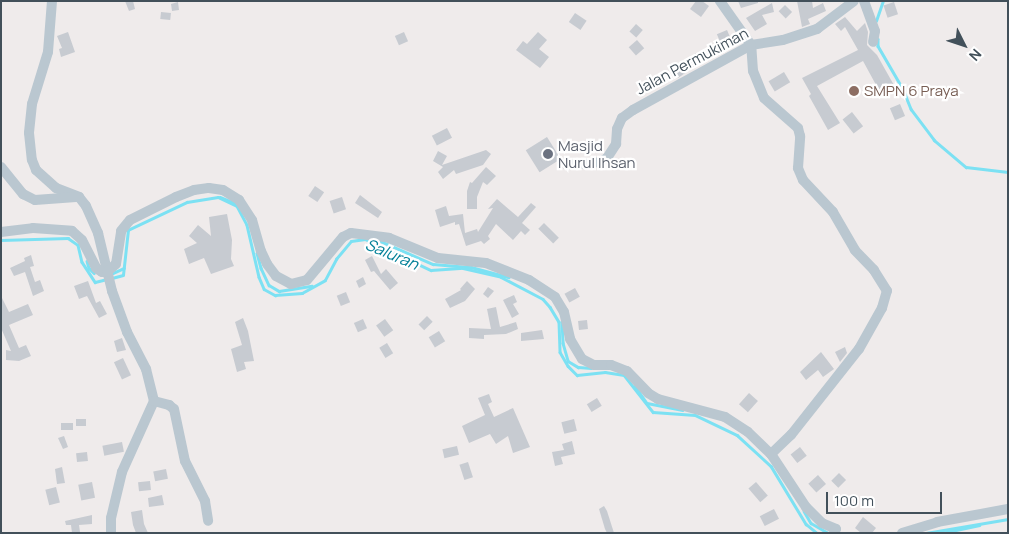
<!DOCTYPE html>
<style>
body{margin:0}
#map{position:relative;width:1009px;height:534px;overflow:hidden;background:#efebeb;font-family:Manrope,sans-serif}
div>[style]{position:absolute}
.stream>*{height:2.5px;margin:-1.25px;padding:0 1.25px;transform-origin:1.25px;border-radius:1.25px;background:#7ce1f3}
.building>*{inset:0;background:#c7cbd1;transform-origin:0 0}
.minor>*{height:10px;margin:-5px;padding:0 5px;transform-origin:5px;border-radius:5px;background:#bac7d0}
.dots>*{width:14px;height:14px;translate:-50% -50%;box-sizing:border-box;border:2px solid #fff;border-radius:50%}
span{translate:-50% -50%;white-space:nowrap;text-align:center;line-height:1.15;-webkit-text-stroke:4.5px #fff;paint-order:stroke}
.street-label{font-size:15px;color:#42505a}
.education-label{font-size:15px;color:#785e54}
.left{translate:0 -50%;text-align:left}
.worship-label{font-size:15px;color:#5b616d}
.water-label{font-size:16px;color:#038098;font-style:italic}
.frame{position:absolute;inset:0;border:2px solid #42505a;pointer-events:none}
.north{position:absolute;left:939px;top:20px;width:50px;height:50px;-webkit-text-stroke:4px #fff;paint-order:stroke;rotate:131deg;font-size:14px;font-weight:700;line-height:20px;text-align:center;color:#42505a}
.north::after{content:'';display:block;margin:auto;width:18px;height:22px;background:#42505a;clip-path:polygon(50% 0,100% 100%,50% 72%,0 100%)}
.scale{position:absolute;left:826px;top:492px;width:116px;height:22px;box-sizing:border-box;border:2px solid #42505a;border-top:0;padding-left:6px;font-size:15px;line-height:18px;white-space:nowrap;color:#42505a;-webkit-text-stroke:4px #fff;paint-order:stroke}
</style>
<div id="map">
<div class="stream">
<div style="left:876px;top:21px;width:21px;rotate:-71deg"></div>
<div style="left:878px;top:39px;width:7px;rotate:90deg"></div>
<div style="left:878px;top:46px;width:50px;rotate:59.8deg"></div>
<div style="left:903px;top:89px;width:22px;rotate:68deg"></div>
<div style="left:911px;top:109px;width:39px;rotate:53deg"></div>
<div style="left:934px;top:140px;width:42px;rotate:40.2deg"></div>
<div style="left:966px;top:167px;width:42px;rotate:6.8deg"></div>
<div style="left:220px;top:197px;width:16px;rotate:22deg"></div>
<div style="left:1px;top:240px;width:67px;rotate:-1.7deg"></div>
<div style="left:68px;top:238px;width:12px;rotate:35deg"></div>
<div style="left:78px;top:245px;width:17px;rotate:77deg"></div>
<div style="left:82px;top:262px;width:24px;rotate:57deg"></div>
<div style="left:95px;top:282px;width:12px;rotate:-14deg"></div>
<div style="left:380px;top:241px;width:58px;rotate:23.5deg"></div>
<div style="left:433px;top:264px;width:38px;rotate:5deg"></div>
<div style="left:471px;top:267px;width:39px;rotate:15deg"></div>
<div style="left:257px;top:253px;width:16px;rotate:75deg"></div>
<div style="left:261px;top:268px;width:19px;rotate:65deg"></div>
<div style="left:269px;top:285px;width:12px;rotate:31deg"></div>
<div style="left:279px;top:291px;width:33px;rotate:-9deg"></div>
<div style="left:87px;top:261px;width:7px;rotate:74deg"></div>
<div style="left:89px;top:268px;width:7px;rotate:45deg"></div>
<div style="left:111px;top:274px;width:14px;rotate:-25deg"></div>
<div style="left:112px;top:278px;width:11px;rotate:-15deg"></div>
<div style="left:123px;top:275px;width:45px;rotate:-83.7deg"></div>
<div style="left:128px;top:230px;width:65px;rotate:-25.4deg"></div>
<div style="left:187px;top:202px;width:31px;rotate:-9deg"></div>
<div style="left:218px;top:197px;width:21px;rotate:25deg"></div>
<div style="left:237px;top:206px;width:21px;rotate:62deg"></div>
<div style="left:247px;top:225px;width:53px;rotate:77deg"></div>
<div style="left:259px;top:277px;width:13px;rotate:67deg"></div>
<div style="left:264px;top:289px;width:13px;rotate:29deg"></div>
<div style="left:275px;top:295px;width:27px;rotate:-4deg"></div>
<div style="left:302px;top:293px;width:26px;rotate:-29deg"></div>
<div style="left:325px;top:280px;width:24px;rotate:-62deg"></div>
<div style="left:336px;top:259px;width:23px;rotate:-50deg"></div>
<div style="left:351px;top:241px;width:14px;rotate:-8deg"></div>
<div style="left:365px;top:239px;width:73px;rotate:25.2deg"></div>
<div style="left:431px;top:270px;width:32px;rotate:-4deg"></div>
<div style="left:463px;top:268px;width:39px;rotate:13deg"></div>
<div style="left:501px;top:277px;width:47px;rotate:27.6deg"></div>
<div style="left:543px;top:299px;width:11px;rotate:49deg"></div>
<div style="left:550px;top:307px;width:17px;rotate:59deg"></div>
<div style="left:559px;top:322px;width:30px;rotate:88deg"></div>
<div style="left:560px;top:352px;width:16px;rotate:60deg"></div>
<div style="left:568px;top:366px;width:13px;rotate:45deg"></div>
<div style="left:577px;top:375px;width:28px;rotate:-6deg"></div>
<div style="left:605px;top:372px;width:19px;rotate:9deg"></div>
<div style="left:624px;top:375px;width:47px;rotate:51.9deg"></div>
<div style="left:653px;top:412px;width:42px;rotate:4.1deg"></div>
<div style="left:695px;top:415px;width:47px;rotate:25.5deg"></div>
<div style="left:737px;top:435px;width:46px;rotate:42.4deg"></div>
<div style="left:771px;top:466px;width:68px;rotate:58.9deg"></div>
<div style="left:806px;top:524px;width:14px;rotate:39deg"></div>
<div style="left:562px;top:322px;width:21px;rotate:87deg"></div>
<div style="left:563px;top:343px;width:19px;rotate:74deg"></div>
<div style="left:568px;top:361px;width:12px;rotate:31deg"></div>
<div style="left:578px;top:367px;width:13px;rotate:4deg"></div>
<div style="left:635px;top:386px;width:21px;rotate:55deg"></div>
<div style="left:647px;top:403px;width:36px;rotate:11deg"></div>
<div style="left:804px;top:511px;width:14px;rotate:60deg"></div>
<div style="left:811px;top:523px;width:20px;rotate:30deg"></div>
<div style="left:926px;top:533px;width:83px;rotate:-9.7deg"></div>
<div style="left:942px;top:533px;width:38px;rotate:-12deg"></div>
</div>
<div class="building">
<div style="clip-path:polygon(125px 1px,133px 1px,135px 9px,129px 11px)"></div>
<div style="clip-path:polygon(696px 1px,702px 1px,709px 6px,701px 17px,690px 9px)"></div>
<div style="clip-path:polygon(738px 1px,758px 1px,758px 3px,741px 8px)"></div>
<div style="clip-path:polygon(797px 1px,812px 1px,813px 8px,823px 3px,826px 11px,808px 19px,810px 24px,802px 27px)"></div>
<div style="clip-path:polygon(178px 2px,179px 10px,172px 11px,171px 4px)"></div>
<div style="left:894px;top:2px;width:13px;height:11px;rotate:72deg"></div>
<div style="clip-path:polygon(772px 3px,774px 12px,762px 15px,767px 24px,755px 31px,746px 18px)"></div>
<div style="left:785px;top:5px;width:10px;height:9px;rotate:45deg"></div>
<div style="left:161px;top:12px;width:10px;height:7px;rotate:6deg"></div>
<div style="left:575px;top:13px;width:14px;height:11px;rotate:34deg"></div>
<div style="clip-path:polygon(845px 17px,857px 31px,865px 23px,868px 32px,867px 45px,877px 55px,895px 87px,881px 94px,863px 61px,817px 86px,840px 123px,828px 130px,809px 96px,811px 94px,802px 78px,858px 50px,845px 27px,841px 31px,835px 24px)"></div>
<div style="left:636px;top:24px;width:9px;height:10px;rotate:41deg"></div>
<div style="left:727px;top:30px;width:13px;height:11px;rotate:67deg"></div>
<div style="clip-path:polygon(68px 32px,75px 52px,61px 57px,59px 49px,62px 48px,57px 36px)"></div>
<div style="left:404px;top:32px;width:10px;height:10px;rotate:66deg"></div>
<div style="clip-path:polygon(538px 32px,547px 40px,539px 49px,549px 57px,540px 68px,516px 50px,523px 41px,527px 44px)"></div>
<div style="left:637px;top:40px;width:11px;height:11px;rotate:49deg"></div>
<div style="clip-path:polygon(696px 53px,701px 62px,678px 78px,671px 68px,680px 62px,681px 65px)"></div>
<div style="left:784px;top:72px;width:12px;height:18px;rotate:59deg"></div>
<div style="left:900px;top:104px;width:13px;height:11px;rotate:67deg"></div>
<div style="left:852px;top:112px;width:18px;height:12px;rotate:52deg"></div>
<div style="left:447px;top:128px;width:11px;height:17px;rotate:63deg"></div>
<div style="left:547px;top:137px;width:26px;height:25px;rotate:58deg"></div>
<div style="clip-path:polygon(486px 150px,491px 154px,483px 165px,456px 174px,454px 170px,443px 179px,438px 172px,443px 167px,433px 161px,438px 151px,447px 156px,442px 165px)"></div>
<div style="clip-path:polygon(486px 167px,496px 176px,487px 185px,483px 182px,477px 197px,477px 209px,467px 209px,467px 191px,470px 182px,472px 183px)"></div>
<div style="left:315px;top:186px;width:11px;height:12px;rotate:34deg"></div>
<div style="clip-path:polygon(360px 195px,382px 212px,378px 218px,355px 203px)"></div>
<div style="left:342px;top:197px;width:13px;height:13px;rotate:72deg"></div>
<div style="clip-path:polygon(497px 199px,518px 217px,531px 203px,536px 207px,522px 223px,530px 230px,525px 235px,521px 231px,513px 240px,496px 224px,488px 236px,490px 239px,484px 244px,481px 241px,466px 246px,459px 224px,455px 225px,455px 222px,440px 227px,435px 210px,446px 206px,449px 216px,463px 214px,465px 233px,477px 229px,478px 232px,493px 208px,488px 209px)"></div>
<div style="clip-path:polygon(227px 214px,232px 240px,231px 259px,234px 266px,211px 274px,204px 258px,189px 264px,184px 249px,197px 243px,189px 236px,198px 225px,211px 236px,209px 217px)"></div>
<div style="left:544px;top:223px;width:21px;height:8px;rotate:45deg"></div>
<div style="clip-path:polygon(31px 255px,34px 266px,30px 267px,35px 282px,40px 280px,44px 291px,33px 296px,25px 272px,14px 276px,10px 268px,25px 261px,24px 258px)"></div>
<div style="clip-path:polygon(372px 256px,381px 274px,386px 269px,398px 283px,390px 290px,374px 271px,371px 272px,365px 260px)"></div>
<div style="clip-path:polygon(363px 277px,366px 284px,359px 288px,356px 281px)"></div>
<div style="clip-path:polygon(88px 281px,96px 303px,100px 301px,107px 314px,99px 318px,87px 296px,79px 299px,74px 286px)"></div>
<div style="clip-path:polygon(467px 281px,475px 289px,465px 301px,450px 308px,445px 299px,461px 290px,460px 289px)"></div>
<div style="clip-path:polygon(488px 287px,494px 291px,488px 298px,483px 294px)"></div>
<div style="left:575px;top:288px;width:10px;height:12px;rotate:61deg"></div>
<div style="left:346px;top:292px;width:11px;height:10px;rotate:68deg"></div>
<div style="clip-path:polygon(514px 295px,517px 302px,513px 304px,519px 314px,512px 318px,503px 300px)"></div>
<div style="clip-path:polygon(1px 296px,9px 312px,28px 304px,33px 315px,9px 325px,19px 348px,26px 345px,31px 356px,19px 361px,6px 360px,6px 350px,11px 351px,1px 328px)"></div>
<div style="clip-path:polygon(496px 307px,500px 327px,516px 322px,518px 329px,506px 334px,484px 335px,484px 339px,469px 338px,469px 328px,491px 329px,487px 309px)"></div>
<div style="left:427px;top:316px;width:8px;height:12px;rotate:45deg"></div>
<div style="clip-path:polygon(243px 318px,248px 331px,254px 361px,244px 362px,246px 369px,237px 372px,231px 349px,242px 345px,235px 322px)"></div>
<div style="left:363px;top:319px;width:10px;height:10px;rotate:66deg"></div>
<div style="left:385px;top:319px;width:14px;height:11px;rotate:54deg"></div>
<div style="left:587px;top:320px;width:9px;height:9px;rotate:84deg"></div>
<div style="clip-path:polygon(542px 330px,544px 339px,521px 341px,521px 333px)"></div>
<div style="left:439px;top:331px;width:12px;height:12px;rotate:59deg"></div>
<div style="clip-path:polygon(122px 338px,126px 350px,117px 352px,114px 341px)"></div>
<div style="left:387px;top:343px;width:12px;height:9px;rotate:59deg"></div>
<div style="clip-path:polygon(845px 347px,847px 353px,840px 362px,835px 352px)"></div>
<div style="clip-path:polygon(821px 352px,834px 369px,823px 377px,818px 370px,806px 380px,800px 372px)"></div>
<div style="left:123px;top:358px;width:19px;height:10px;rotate:65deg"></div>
<div style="left:749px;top:393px;width:12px;height:15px;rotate:42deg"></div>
<div style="clip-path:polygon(489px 394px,492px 402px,488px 404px,494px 417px,513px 408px,530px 447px,513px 453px,508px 436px,496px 444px,490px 434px,469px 443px,462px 426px,485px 415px,478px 398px)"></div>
<div style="left:597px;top:398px;width:9px;height:12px;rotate:58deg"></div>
<div style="left:76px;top:419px;width:10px;height:7px"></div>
<div style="left:574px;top:419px;width:12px;height:13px;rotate:76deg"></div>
<div style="left:73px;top:423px;width:7px;height:12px;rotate:90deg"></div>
<div style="clip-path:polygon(64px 436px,68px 447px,63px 449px,58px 438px)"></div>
<div style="clip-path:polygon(572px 441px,575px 454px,561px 457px,563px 464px,555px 466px,552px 452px,564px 450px,562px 444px)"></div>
<div style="left:122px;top:442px;width:10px;height:20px;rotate:79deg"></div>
<div style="left:457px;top:446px;width:9px;height:15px;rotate:77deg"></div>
<div style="left:800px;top:447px;width:11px;height:12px;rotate:52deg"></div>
<div style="left:87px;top:452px;width:9px;height:11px;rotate:84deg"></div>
<div style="left:468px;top:462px;width:16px;height:9px;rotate:72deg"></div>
<div style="clip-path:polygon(62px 467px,65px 483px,57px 484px,55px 469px)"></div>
<div style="left:166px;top:469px;width:10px;height:13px;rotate:79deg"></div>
<div style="left:839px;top:473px;width:10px;height:11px;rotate:45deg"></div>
<div style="left:818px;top:475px;width:12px;height:13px;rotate:48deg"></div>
<div style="left:150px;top:481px;width:9px;height:12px;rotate:84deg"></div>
<div style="left:92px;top:482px;width:16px;height:14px;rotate:79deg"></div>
<div style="left:756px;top:482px;width:18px;height:10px;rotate:49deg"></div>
<div style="left:56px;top:487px;width:16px;height:11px;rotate:76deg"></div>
<div style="clip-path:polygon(162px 495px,164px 505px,149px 507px,148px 498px)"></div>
<div style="clip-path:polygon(604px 506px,607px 511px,614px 533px,607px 533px,605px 529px,599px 509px)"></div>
<div style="left:774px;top:509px;width:11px;height:16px;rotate:63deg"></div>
<div style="clip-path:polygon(142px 510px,144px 524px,148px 533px,136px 533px,133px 525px,131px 512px)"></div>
<div style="clip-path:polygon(92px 515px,92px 524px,79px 525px,80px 532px,72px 533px,71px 525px,66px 525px,65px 521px)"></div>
<div style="clip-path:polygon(863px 517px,876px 528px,872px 533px,861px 533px,855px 528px)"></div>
</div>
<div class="minor">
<div style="left:52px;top:1px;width:51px;rotate:94.5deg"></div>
<div style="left:48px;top:52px;width:54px;rotate:107.1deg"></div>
<div style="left:32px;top:104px;width:29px;rotate:96deg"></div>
<div style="left:29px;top:133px;width:27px;rotate:84deg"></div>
<div style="left:32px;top:160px;width:11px;rotate:68deg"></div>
<div style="left:36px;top:170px;width:27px;rotate:42deg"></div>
<div style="left:56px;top:188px;width:25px;rotate:21deg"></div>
<div style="left:79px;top:197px;width:11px;rotate:52deg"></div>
<div style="left:86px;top:206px;width:30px;rotate:66deg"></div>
<div style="left:98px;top:233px;width:60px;rotate:76.4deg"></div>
<div style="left:112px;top:291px;width:44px;rotate:69.9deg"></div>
<div style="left:127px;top:332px;width:42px;rotate:62.8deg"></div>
<div style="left:146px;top:369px;width:33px;rotate:76deg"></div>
<div style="left:154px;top:401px;width:78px;rotate:114.3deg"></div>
<div style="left:122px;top:472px;width:47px;rotate:103.4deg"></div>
<div style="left:111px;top:518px;width:15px;rotate:90deg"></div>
<div style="left:864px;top:1px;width:32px;rotate:70deg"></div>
<div style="left:875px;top:31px;width:11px;rotate:100deg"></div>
<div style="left:567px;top:165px;width:33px;rotate:-5deg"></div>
<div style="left:600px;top:162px;width:8px;rotate:-30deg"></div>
<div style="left:607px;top:158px;width:17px;rotate:-57deg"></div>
<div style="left:616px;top:144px;width:15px;rotate:-86deg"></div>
<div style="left:617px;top:129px;width:12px;rotate:-66deg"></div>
<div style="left:622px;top:118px;width:14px;rotate:-36deg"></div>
<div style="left:633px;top:110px;width:135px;rotate:-28.8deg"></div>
<div style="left:751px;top:45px;width:32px;rotate:-9deg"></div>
<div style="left:783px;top:40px;width:36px;rotate:-18deg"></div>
<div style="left:817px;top:29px;width:46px;rotate:-37.1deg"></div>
<div style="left:1px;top:167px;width:35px;rotate:51deg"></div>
<div style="left:23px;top:194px;width:13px;rotate:27deg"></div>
<div style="left:35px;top:200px;width:41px;rotate:-4.2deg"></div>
<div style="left:1px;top:232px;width:32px;rotate:-7deg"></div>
<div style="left:33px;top:228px;width:39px;rotate:4deg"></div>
<div style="left:72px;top:231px;width:13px;rotate:42deg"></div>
<div style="left:82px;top:240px;width:31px;rotate:63deg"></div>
<div style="left:96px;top:268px;width:7px;rotate:34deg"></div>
<div style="left:102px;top:272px;width:5px"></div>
<div style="left:107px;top:272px;width:12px;rotate:-42deg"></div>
<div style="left:116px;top:264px;width:33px;rotate:-81deg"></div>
<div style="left:121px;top:231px;width:14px;rotate:-51deg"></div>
<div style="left:130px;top:220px;width:51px;rotate:-26.6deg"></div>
<div style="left:176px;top:197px;width:19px;rotate:-21deg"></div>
<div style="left:194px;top:190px;width:15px;rotate:-8deg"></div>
<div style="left:209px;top:188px;width:14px;rotate:8deg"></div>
<div style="left:223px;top:190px;width:19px;rotate:32deg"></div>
<div style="left:239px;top:200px;width:24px;rotate:57deg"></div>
<div style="left:252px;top:220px;width:32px;rotate:74deg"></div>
<div style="left:261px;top:251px;width:14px;rotate:65deg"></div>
<div style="left:267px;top:264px;width:15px;rotate:53deg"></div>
<div style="left:276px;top:276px;width:17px;rotate:28deg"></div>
<div style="left:291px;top:284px;width:16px;rotate:-14deg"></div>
<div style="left:307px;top:280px;width:56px;rotate:-50.1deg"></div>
<div style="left:343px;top:237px;width:9px;rotate:-27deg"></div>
<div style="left:351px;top:233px;width:38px;rotate:7deg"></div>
<div style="left:389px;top:238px;width:53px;rotate:22.2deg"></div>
<div style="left:438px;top:258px;width:48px;rotate:5.9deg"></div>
<div style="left:486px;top:263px;width:46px;rotate:21.6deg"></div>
<div style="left:529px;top:280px;width:31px;rotate:33deg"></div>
<div style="left:555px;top:297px;width:17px;rotate:59deg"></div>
<div style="left:564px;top:312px;width:28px;rotate:77deg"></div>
<div style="left:570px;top:339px;width:23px;rotate:59deg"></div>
<div style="left:582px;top:359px;width:13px;rotate:27deg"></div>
<div style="left:594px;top:365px;width:17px"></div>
<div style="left:611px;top:365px;width:17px;rotate:21deg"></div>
<div style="left:627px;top:371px;width:30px;rotate:46deg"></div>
<div style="left:648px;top:393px;width:12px;rotate:31deg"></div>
<div style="left:658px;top:399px;width:69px;rotate:15deg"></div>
<div style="left:725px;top:417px;width:27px;rotate:33deg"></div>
<div style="left:748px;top:432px;width:32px;rotate:44deg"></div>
<div style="left:771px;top:454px;width:28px;rotate:-44deg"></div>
<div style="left:791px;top:435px;width:110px;rotate:-51.7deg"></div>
<div style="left:859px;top:349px;width:47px;rotate:-60.7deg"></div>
<div style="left:882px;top:308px;width:18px;rotate:-74deg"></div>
<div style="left:887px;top:291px;width:25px;rotate:-122deg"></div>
<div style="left:874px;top:270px;width:28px;rotate:-134deg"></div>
<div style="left:855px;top:250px;width:44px;rotate:-120.1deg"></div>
<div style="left:833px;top:212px;width:44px;rotate:-133.2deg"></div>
<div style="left:803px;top:180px;width:13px;rotate:-113deg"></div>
<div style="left:798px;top:168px;width:32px;rotate:-86deg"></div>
<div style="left:800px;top:136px;width:8px;rotate:-104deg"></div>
<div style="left:798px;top:128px;width:45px;rotate:-138.6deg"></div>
<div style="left:764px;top:98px;width:29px;rotate:-112deg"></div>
<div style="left:753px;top:71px;width:26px;rotate:-94deg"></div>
<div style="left:751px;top:45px;width:54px;rotate:-125.2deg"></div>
<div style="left:154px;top:401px;width:16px;rotate:15deg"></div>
<div style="left:169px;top:405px;width:6px;rotate:39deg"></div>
<div style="left:174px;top:409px;width:53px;rotate:78.1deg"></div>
<div style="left:185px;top:461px;width:45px;rotate:63.4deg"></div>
<div style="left:205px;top:501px;width:20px;rotate:81deg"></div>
<div style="left:771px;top:454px;width:64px;rotate:56.6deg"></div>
<div style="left:806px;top:507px;width:23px;rotate:45deg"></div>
<div style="left:822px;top:523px;width:15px;rotate:23deg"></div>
<div style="left:836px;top:529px;width:4px;rotate:117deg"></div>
<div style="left:902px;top:533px;width:37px;rotate:-17deg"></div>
<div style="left:937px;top:522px;width:72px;rotate:-10.4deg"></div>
</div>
<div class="dots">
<div style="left:854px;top:91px;background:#8d6e63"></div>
<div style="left:548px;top:154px;background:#6b7280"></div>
</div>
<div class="street-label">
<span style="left:692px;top:61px;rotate:-28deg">Jalan Permukiman</span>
</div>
<div class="education-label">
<span class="left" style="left:864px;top:91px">SMPN 6 Praya</span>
</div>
<div class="worship-label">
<span class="left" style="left:558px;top:154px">Masjid<br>Nurul Ihsan</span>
</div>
<div class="water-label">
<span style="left:392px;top:254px;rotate:23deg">Saluran</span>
</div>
<div class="frame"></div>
<div class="north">N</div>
<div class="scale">100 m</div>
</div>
